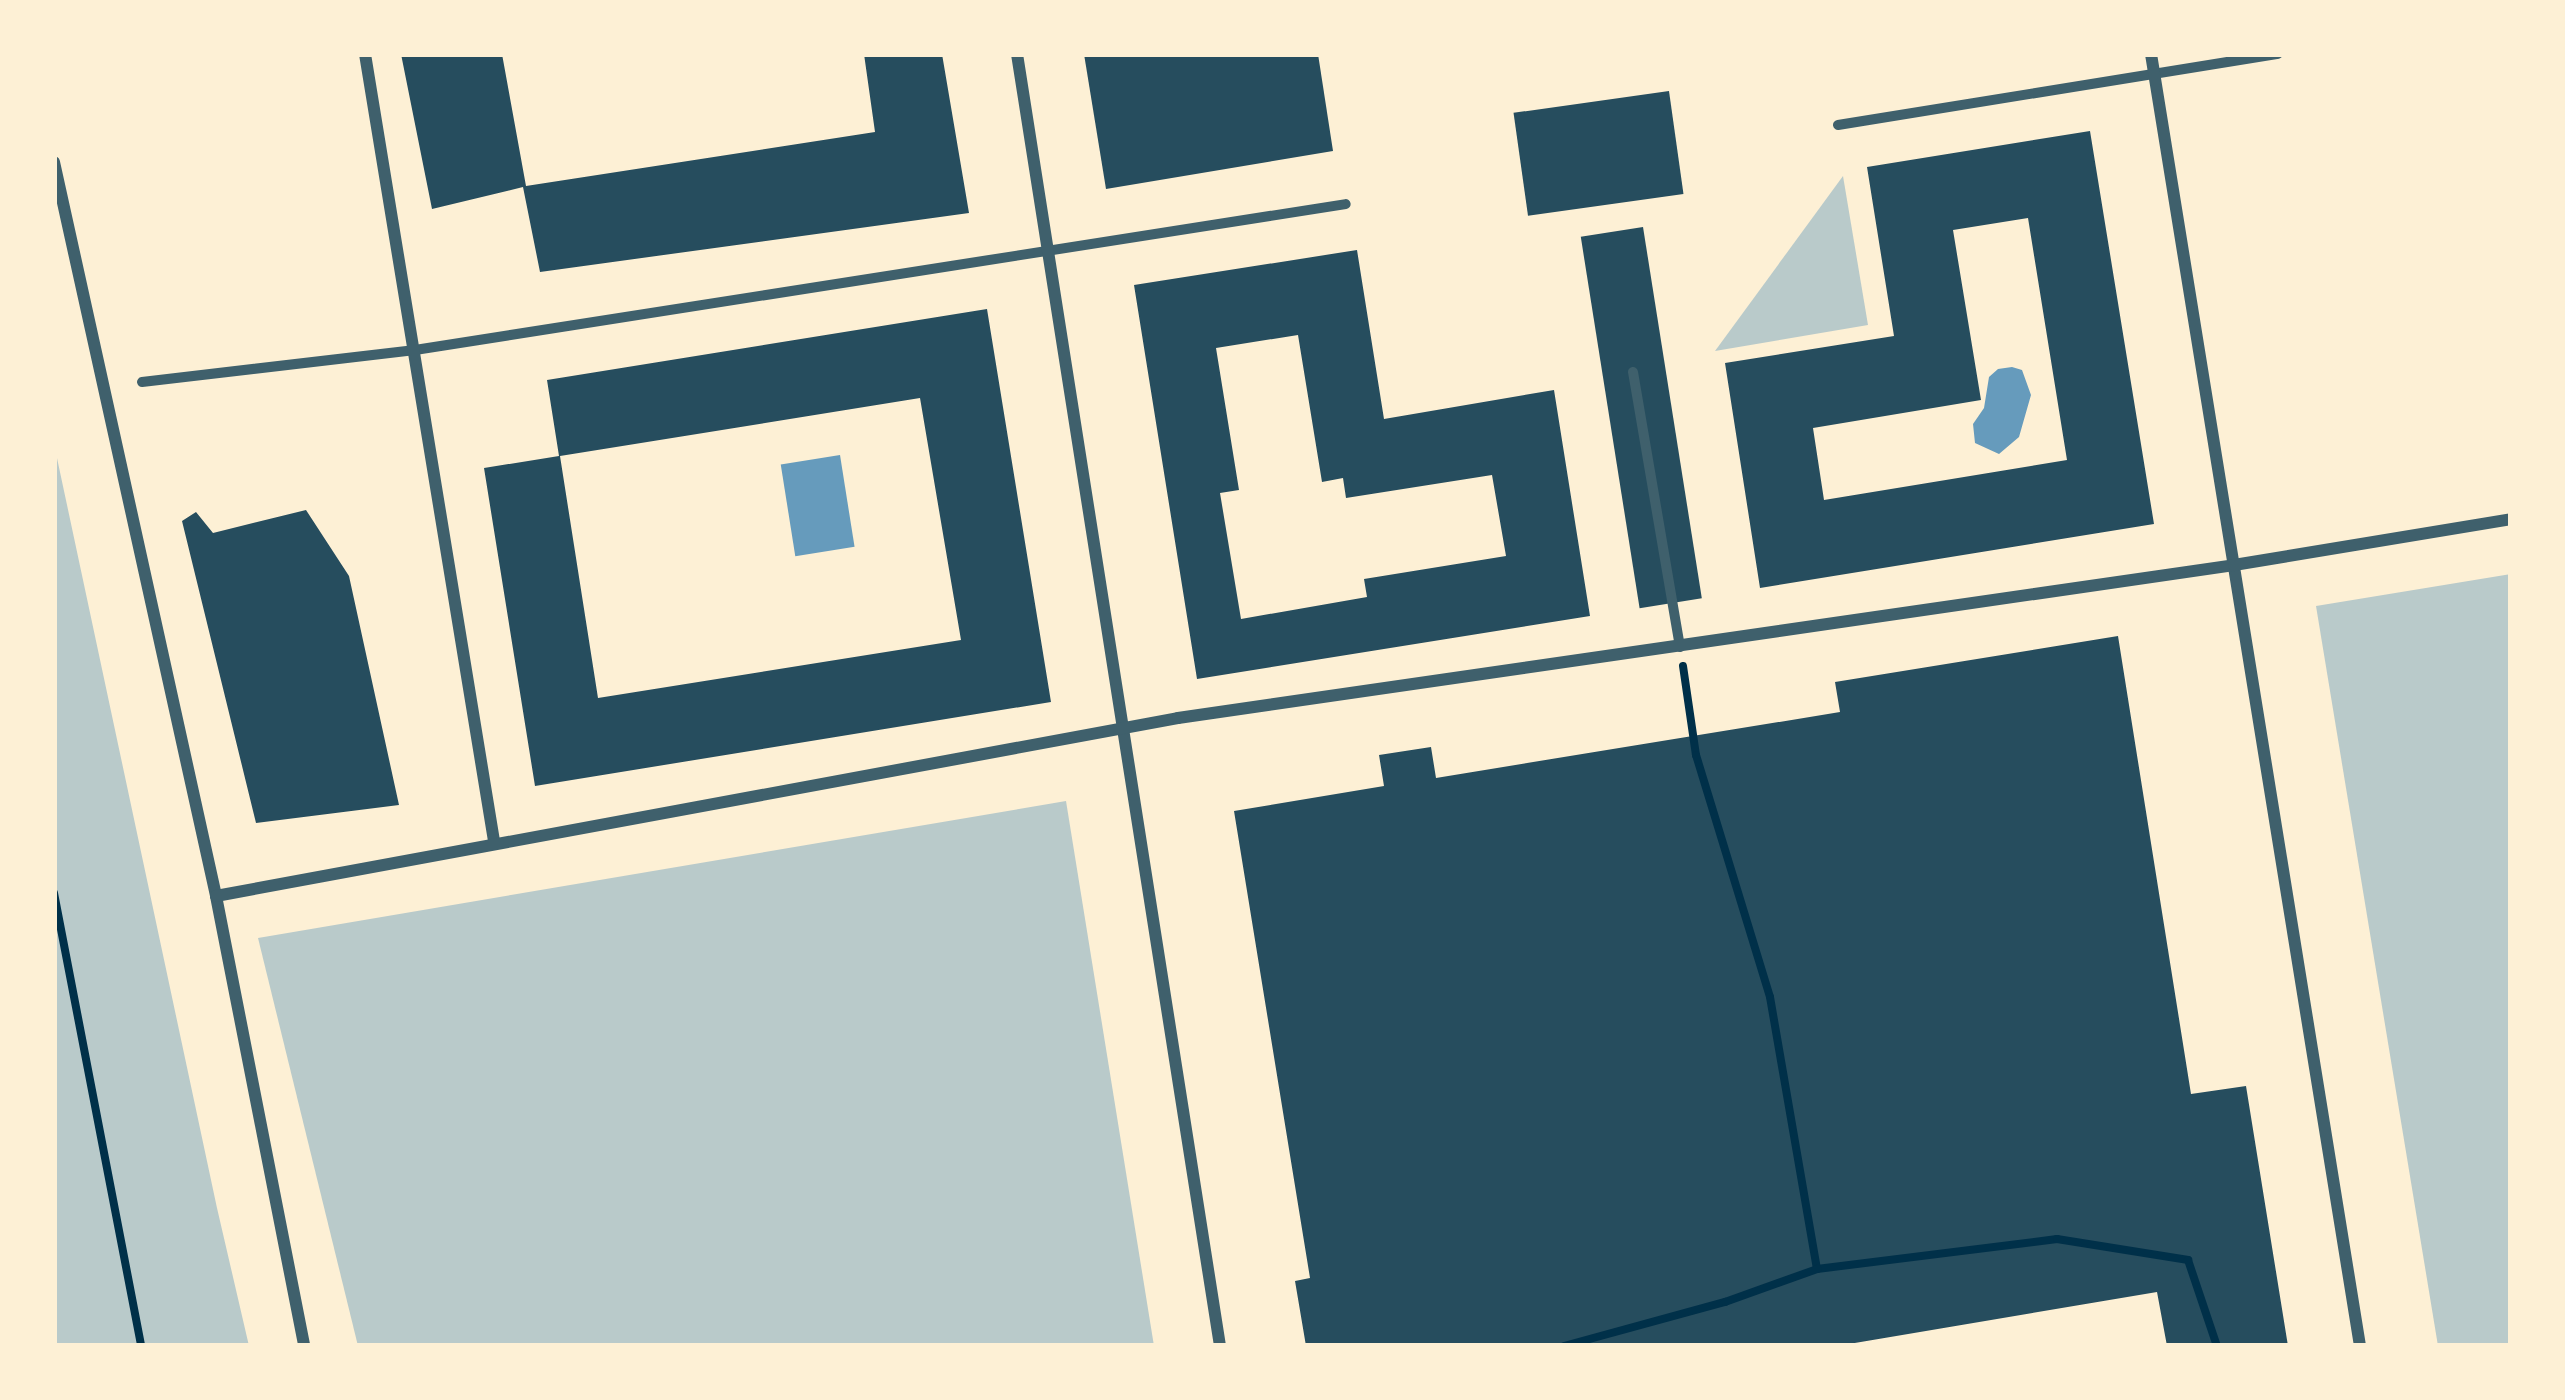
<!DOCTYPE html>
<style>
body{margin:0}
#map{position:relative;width:2565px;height:1400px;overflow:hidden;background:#fdf0d5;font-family:Raleway,sans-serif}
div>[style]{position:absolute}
.green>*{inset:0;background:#b9caca}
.water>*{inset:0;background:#669bbc;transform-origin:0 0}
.building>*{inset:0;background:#264d5e;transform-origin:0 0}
.path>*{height:8px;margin:-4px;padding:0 4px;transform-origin:4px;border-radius:4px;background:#003049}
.pedestrian>*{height:10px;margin:-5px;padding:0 5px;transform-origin:5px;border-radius:5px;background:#3f606c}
.minor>*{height:12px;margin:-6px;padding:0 6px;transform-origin:6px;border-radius:6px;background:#3f606c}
span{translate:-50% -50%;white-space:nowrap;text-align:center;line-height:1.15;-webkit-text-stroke:12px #fdf0d5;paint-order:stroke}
.frame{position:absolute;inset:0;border:57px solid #fdf0d5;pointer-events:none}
</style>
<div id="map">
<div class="green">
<div style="clip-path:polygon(1843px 176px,1868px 325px,1715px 351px)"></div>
<div style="clip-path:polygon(54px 444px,217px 1208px,249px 1346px,54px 1346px)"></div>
<div style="clip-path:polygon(2511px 574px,2511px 1346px,2438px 1346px,2316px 606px)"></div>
<div style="clip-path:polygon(1066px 801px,1154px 1346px,358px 1346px,258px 938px)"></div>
</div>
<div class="water">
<div style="clip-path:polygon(2012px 367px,2022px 370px,2031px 395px,2019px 437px,1999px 454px,1975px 443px,1973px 424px,1984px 408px,1989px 377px,1998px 369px)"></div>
<div style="left:840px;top:455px;width:93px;height:60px;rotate:81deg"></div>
</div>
<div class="building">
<div style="clip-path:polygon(401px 54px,502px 54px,526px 186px,875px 132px,864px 54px,942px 54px,969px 213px,540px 272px,523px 187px,432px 209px)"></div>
<div style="clip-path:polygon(1084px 54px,1318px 54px,1333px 151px,1106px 189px)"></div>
<div style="left:1669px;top:91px;width:104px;height:157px;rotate:82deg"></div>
<div style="clip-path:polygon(evenodd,2090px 131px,2154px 524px,1760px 588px,1725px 363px,1894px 336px,1867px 167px,2090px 131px,2028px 218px,2067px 460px,1824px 500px,1813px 428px,1981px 400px,1953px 230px,2028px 218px)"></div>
<div style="left:1643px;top:227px;width:376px;height:63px;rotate:81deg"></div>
<div style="clip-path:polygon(evenodd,1357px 250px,1384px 419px,1554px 390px,1590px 616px,1197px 679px,1134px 285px,1357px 250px,1298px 335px,1322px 482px,1343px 478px,1346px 498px,1492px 475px,1506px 556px,1364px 579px,1367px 597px,1241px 619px,1220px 493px,1239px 490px,1216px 348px,1298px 335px)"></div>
<div style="clip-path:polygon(evenodd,987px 309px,1051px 702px,535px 786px,484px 468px,559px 456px,547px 380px,987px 309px,920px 398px,961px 640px,598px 698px,560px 456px,920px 398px)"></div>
<div style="clip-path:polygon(306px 510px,349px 576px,399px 805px,256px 823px,182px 521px,196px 512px,213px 533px)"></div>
<div style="clip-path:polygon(2118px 636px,2191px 1094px,2246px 1086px,2288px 1346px,2167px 1346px,2157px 1292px,1837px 1346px,1306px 1346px,1295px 1281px,1310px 1278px,1234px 811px,1384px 786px,1379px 755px,1431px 747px,1436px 778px,1840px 712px,1835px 682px)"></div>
</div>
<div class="path">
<div style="left:1683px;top:666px;width:90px;rotate:81.7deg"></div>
<div style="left:1696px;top:755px;width:253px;rotate:73deg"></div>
<div style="left:1770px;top:997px;width:276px;rotate:80.2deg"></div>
<div style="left:1817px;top:1269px;width:242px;rotate:-7.1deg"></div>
<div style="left:2057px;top:1239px;width:133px;rotate:9.1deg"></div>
<div style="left:2188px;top:1260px;width:91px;rotate:71.4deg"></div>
<div style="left:54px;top:893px;width:461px;rotate:79.1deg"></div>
<div style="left:1564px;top:1346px;width:167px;rotate:-15.3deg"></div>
<div style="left:1725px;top:1302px;width:98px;rotate:-19.7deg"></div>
</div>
<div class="pedestrian">
<div style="left:1838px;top:125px;width:446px;rotate:-9.2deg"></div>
<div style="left:1633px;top:372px;width:279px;rotate:80.3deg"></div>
<div style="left:142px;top:382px;width:275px;rotate:-6.7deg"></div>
<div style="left:415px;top:350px;width:942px;rotate:-8.91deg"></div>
</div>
<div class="minor">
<div style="left:365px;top:54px;width:798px;rotate:80.69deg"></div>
<div style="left:1017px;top:54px;width:1308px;rotate:81.07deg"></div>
<div style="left:2151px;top:54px;width:1309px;rotate:80.81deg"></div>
<div style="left:54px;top:162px;width:752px;rotate:77.55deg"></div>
<div style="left:216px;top:896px;width:459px;rotate:78.9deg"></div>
<div style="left:216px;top:896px;width:978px;rotate:-10.48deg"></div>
<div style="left:1178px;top:718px;width:1067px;rotate:-8.24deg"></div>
<div style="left:2234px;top:565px;width:281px;rotate:-9.4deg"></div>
</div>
<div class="frame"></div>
</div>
